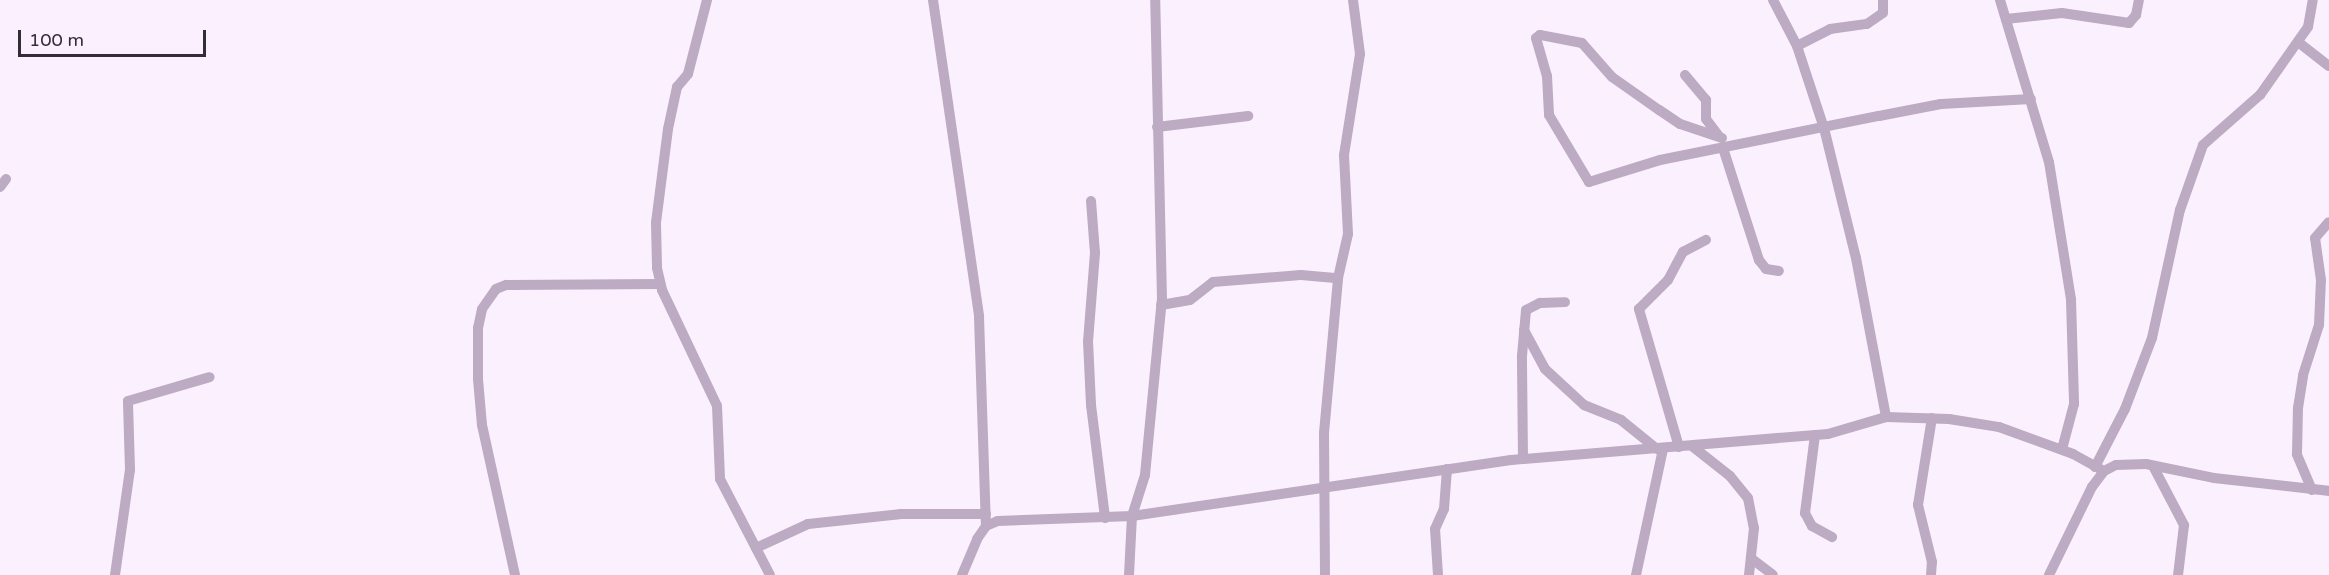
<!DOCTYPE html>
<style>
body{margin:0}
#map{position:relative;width:2329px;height:575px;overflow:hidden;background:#fbf1fe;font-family:"Varela Round",sans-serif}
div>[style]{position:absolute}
.street>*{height:10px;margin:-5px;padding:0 5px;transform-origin:5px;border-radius:5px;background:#bcabc2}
span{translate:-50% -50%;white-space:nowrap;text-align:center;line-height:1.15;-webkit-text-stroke:5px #fbf1fe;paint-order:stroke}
.scale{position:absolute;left:18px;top:30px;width:188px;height:27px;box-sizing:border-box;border:3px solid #332d35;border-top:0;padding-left:8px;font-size:18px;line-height:21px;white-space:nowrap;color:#332d35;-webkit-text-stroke:4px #fbf1fe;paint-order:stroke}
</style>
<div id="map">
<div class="street">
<div style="left:707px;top:0;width:76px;rotate:104.4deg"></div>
<div style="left:688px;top:74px;width:17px;rotate:130deg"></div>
<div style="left:677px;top:87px;width:43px;rotate:102.1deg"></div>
<div style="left:668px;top:129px;width:95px;rotate:97.3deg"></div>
<div style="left:656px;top:223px;width:45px;rotate:88.7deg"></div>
<div style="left:657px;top:268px;width:23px;rotate:77deg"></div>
<div style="left:662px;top:290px;width:128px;rotate:64.6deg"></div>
<div style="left:717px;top:406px;width:73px;rotate:87.6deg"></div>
<div style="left:720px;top:479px;width:108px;rotate:62.5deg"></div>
<div style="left:933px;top:0;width:320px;rotate:81.7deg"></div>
<div style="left:979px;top:317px;width:209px;rotate:88.1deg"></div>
<div style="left:1773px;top:0;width:52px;rotate:62.4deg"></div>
<div style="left:1797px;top:46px;width:86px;rotate:71.8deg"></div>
<div style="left:1824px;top:128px;width:134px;rotate:76.2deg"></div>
<div style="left:1856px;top:258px;width:162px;rotate:79.3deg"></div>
<div style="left:2000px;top:0;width:169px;rotate:73.2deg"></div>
<div style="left:2049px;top:162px;width:140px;rotate:80.9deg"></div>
<div style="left:2071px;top:300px;width:104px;rotate:88.3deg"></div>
<div style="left:2074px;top:404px;width:47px;rotate:104.9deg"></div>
<div style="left:2006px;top:19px;width:56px;rotate:-6.1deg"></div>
<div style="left:2062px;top:13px;width:68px;rotate:8.5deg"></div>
<div style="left:2129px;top:23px;width:11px;rotate:-49deg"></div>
<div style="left:2136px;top:15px;width:15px;rotate:-79deg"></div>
<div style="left:2298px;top:42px;width:39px;rotate:38deg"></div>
<div style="left:1797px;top:46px;width:37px;rotate:-27deg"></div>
<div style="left:1830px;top:29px;width:37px;rotate:-8deg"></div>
<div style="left:1867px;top:24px;width:19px;rotate:-35deg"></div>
<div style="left:1883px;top:13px;width:13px;rotate:-90deg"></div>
<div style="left:1685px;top:75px;width:33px;rotate:50deg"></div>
<div style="left:1706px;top:100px;width:19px;rotate:90deg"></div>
<div style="left:1706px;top:119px;width:20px;rotate:53deg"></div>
<div style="left:1157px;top:127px;width:92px;rotate:-6.9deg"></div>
<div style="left:1722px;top:138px;width:44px;rotate:-161.6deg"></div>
<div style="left:1680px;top:124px;width:25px;rotate:-146deg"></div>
<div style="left:1659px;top:110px;width:57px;rotate:-144.9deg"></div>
<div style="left:1612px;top:77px;width:45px;rotate:-131.4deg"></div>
<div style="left:1582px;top:43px;width:43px;rotate:-169.2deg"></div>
<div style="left:1540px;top:35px;width:5px;rotate:143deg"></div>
<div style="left:1536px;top:38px;width:40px;rotate:74deg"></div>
<div style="left:1547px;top:76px;width:39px;rotate:87deg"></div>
<div style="left:1549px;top:115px;width:78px;rotate:59.2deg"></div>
<div style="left:1589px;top:182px;width:74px;rotate:-17.2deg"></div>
<div style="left:1660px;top:160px;width:223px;rotate:-11.4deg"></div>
<div style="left:1879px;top:116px;width:63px;rotate:-11deg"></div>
<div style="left:1941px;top:104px;width:90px;rotate:-3.2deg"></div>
<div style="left:1723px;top:148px;width:118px;rotate:72.2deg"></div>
<div style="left:1759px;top:260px;width:11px;rotate:52deg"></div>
<div style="left:1766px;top:269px;width:13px;rotate:9deg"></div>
<div style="left:0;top:187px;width:10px;rotate:-53deg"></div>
<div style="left:1091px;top:201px;width:52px;rotate:85.6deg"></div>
<div style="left:1095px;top:253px;width:88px;rotate:94.5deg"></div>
<div style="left:1088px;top:341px;width:64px;rotate:87.3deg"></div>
<div style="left:1091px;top:405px;width:114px;rotate:82.9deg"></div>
<div style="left:1161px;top:305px;width:29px;rotate:-10deg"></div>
<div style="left:1190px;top:300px;width:29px;rotate:-38deg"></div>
<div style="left:1213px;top:282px;width:88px;rotate:-4.5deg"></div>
<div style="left:1301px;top:275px;width:37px;rotate:5deg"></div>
<div style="left:1524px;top:330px;width:44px;rotate:61.7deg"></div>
<div style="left:1545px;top:369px;width:53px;rotate:42.7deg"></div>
<div style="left:1584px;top:405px;width:40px;rotate:22deg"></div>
<div style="left:1621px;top:420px;width:46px;rotate:38.9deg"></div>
<div style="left:1815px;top:435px;width:79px;rotate:97.3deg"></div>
<div style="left:1805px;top:513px;width:15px;rotate:62deg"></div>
<div style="left:1812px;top:526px;width:23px;rotate:29deg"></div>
<div style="left:1692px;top:446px;width:48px;rotate:38.3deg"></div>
<div style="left:1730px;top:476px;width:28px;rotate:51deg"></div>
<div style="left:1748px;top:498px;width:31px;rotate:79deg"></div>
<div style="left:1754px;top:528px;width:47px;rotate:96.1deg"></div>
<div style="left:1679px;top:447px;width:144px;rotate:-106.2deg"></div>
<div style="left:1639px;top:309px;width:41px;rotate:-45deg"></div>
<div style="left:1668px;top:280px;width:32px;rotate:-62deg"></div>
<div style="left:1683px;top:252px;width:26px;rotate:-28deg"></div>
<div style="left:1523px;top:459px;width:103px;rotate:-90.6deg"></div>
<div style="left:1522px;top:356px;width:46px;rotate:-85deg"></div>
<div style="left:1526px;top:310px;width:16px;rotate:-27deg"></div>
<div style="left:1540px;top:303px;width:25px;rotate:-2deg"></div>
<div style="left:2153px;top:466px;width:67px;rotate:62.3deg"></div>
<div style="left:2184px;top:525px;width:50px;rotate:96.8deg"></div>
<div style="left:2095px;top:467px;width:65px;rotate:-62.7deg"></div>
<div style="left:2125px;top:409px;width:76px;rotate:-69.2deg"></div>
<div style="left:2152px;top:338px;width:131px;rotate:-77.7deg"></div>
<div style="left:2180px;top:210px;width:69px;rotate:-70.5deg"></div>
<div style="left:2203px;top:145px;width:76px;rotate:-41.3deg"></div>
<div style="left:2260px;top:95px;width:83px;rotate:-54.8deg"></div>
<div style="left:2308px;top:27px;width:27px;rotate:-80deg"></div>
<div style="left:2312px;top:490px;width:39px;rotate:-113deg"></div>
<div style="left:2297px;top:454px;width:46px;rotate:-88.8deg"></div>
<div style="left:2298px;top:408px;width:33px;rotate:-81deg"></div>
<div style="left:2303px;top:375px;width:52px;rotate:-72.3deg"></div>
<div style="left:2319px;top:325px;width:45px;rotate:-87.5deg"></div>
<div style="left:2321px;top:280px;width:42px;rotate:-98.1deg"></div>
<div style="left:2315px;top:238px;width:21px;rotate:-49deg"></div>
<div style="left:756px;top:548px;width:57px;rotate:-24.8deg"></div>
<div style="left:808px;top:524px;width:94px;rotate:-6.1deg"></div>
<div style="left:901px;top:514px;width:85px"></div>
<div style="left:1752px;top:559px;width:26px;rotate:37deg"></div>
<div style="left:115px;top:575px;width:106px;rotate:-81.9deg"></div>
<div style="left:130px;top:470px;width:69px;rotate:-91.7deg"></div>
<div style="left:128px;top:401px;width:85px;rotate:-16.3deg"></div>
<div style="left:515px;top:575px;width:154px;rotate:-102.4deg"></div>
<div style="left:482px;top:425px;width:46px;rotate:-95deg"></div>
<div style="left:478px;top:379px;width:51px;rotate:-90deg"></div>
<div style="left:478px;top:328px;width:19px;rotate:-78deg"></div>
<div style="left:482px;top:309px;width:24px;rotate:-55deg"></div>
<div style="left:496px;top:289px;width:11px;rotate:-22deg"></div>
<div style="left:506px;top:285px;width:154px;rotate:-0.4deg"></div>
<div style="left:962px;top:575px;width:39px;rotate:-67deg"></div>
<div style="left:977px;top:539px;width:16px;rotate:-55deg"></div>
<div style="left:986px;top:526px;width:13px;rotate:-23deg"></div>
<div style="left:998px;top:521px;width:134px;rotate:-2.1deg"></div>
<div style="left:1132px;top:516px;width:383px;rotate:-8.4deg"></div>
<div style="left:1511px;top:460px;width:318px;rotate:-4.7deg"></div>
<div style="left:1828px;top:434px;width:60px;rotate:-16.3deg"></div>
<div style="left:1886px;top:417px;width:63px;rotate:1.8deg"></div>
<div style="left:1949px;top:419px;width:51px;rotate:9.1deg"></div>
<div style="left:1999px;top:427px;width:79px;rotate:20deg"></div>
<div style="left:2073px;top:454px;width:35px;rotate:29deg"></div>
<div style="left:1129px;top:575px;width:59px;rotate:-87.1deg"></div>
<div style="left:1132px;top:516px;width:43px;rotate:-72.4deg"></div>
<div style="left:1145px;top:475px;width:177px;rotate:-84.5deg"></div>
<div style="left:1162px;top:299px;width:299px;rotate:-91.3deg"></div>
<div style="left:1325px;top:575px;width:142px;rotate:-90.4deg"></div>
<div style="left:1324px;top:433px;width:156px;rotate:-84.8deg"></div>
<div style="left:1338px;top:278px;width:45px;rotate:-77.2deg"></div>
<div style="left:1348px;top:234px;width:79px;rotate:-92.9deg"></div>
<div style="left:1344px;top:155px;width:102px;rotate:-81deg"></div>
<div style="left:1360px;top:54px;width:54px;rotate:-97.4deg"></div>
<div style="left:1438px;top:575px;width:46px;rotate:-93.7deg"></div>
<div style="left:1435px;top:529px;width:22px;rotate:-66deg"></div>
<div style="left:1444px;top:509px;width:40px;rotate:-85.7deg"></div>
<div style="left:1636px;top:575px;width:129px;rotate:-77.9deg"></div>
<div style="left:1931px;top:575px;width:13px;rotate:-86deg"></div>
<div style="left:1932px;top:562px;width:59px;rotate:-103.8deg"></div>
<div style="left:1918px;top:505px;width:88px;rotate:-80.9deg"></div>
<div style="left:2049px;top:575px;width:98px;rotate:-64deg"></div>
<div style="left:2092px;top:487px;width:20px;rotate:-53deg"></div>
<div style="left:2104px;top:471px;width:13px;rotate:-27deg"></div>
<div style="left:2116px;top:465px;width:30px;rotate:-2deg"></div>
<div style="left:2146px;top:464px;width:69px;rotate:11.6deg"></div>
<div style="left:2214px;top:478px;width:116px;rotate:6.4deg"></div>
</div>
<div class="scale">100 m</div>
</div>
